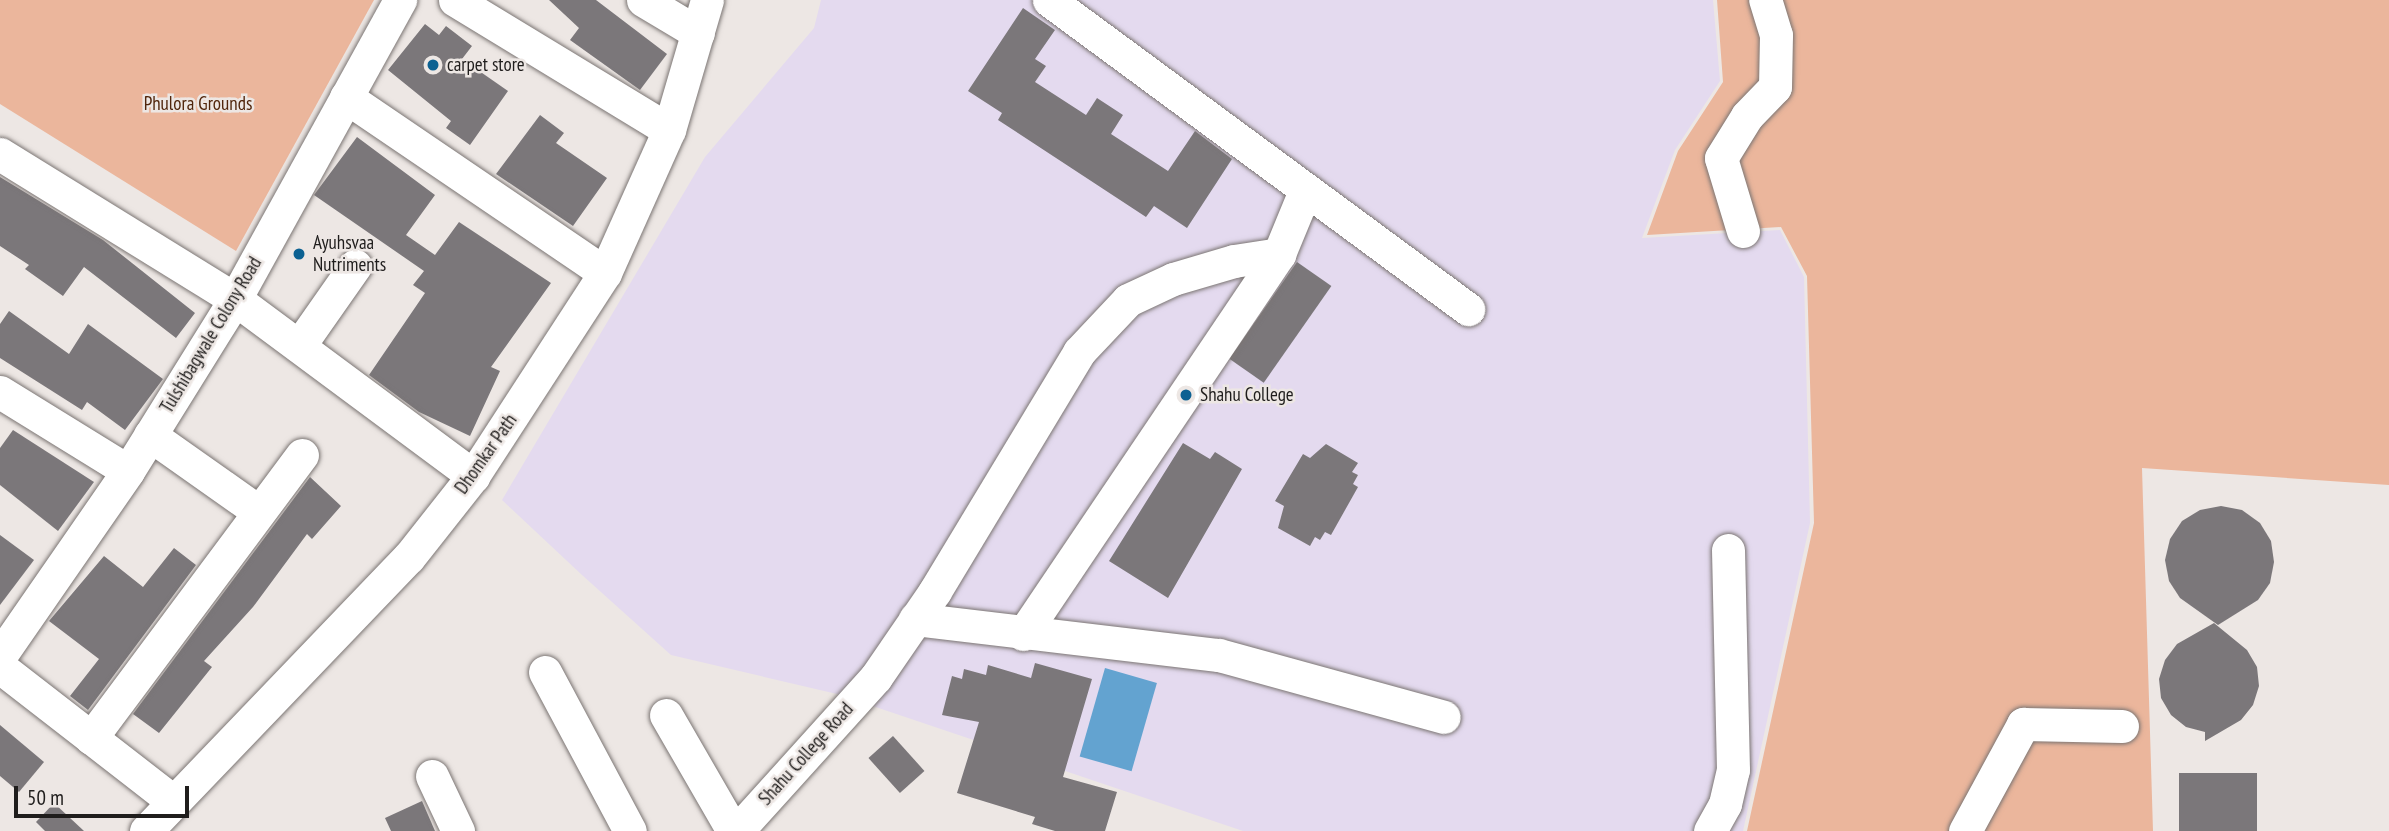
<!DOCTYPE html>
<style>
body{margin:0}
#map{position:relative;width:2389px;height:831px;overflow:hidden;background:#ede7e4;font-family:"PT Sans Narrow",sans-serif}
div>[style]{position:absolute}
.education>*{inset:0;background:#e4daef}
.green>*{inset:0;background:#ebb69c}
.water>*{inset:0;background:#63a3d0;transform-origin:0 0}
.building>*{inset:0;background:#7b777a;transform-origin:0 0}
.roads{filter:drop-shadow(0 0 2px #7b7573) drop-shadow(0 0 2px #7b7573)}
.minor>*{height:33px;margin:-16.5px;padding:0 16.5px;transform-origin:16.5px;border-radius:16.5px;background:#fff}
.dots>*{width:19px;height:19px;translate:-50% -50%;box-sizing:border-box;border:4px solid #ede7e4;border-radius:50%}
span{translate:-50% -50%;white-space:nowrap;text-align:center;line-height:1.15;-webkit-text-stroke:5px #ede7e4;paint-order:stroke}
.poi-label{font-size:19px;color:#1f1d1c}
.left{translate:0 -50%;text-align:left}
.park-label{font-size:19px;color:#51260c}
.street-label{font-size:19px;color:#1f1d1c}
.scale{position:absolute;left:14px;top:786px;width:175px;height:32px;box-sizing:border-box;border:4px solid #1f1d1c;border-top:0;padding-left:9px;font-size:21px;line-height:24px;white-space:nowrap;color:#1f1d1c;-webkit-text-stroke:5px #ede7e4;paint-order:stroke}
</style>
<div id="map">
<div class="education">
<div style="clip-path:polygon(821px 0,1713px 0,1720px 81px,1675px 150px,1642px 238px,1780px 230px,1804px 277px,1810px 523px,1743px 831px,1243px 831px,837px 694px,671px 655px,582px 575px,502px 500px,705px 157px,814px 28px)"></div>
</div>
<div class="green">
<div style="clip-path:polygon(0 0,374px 0,236px 251px,0 104px)"></div>
<div style="clip-path:polygon(1717px 0,2389px 0,2389px 485px,2142px 468px,2153px 831px,1747px 831px,1814px 523px,1807px 276px,1781px 227px,1647px 235px,1678px 151px,1723px 82px)"></div>
</div>
<div class="water">
<div style="left:1105px;top:668px;width:54px;height:92px;rotate:16deg"></div>
</div>
<div class="building">
<div style="clip-path:polygon(549px 0,596px 0,667px 54px,640px 90px,570px 40px,579px 28px)"></div>
<div style="clip-path:polygon(1023px 8px,1055px 30px,1035px 59px,1046px 66px,1035px 82px,1086px 115px,1097px 98px,1123px 115px,1111px 134px,1168px 171px,1195px 131px,1232px 159px,1187px 228px,1154px 206px,1146px 217px,998px 120px,1002px 113px,968px 91px)"></div>
<div style="clip-path:polygon(425px 24px,439px 35px,446px 26px,472px 46px,462px 59px,508px 91px,470px 145px,446px 128px,451px 121px,388px 70px)"></div>
<div style="clip-path:polygon(540px 115px,564px 133px,556px 143px,607px 178px,573px 226px,496px 174px)"></div>
<div style="clip-path:polygon(357px 137px,435px 195px,406px 235px,435px 255px,459px 222px,551px 283px,491px 367px,500px 371px,470px 436px,419px 412px,369px 375px,425px 293px,413px 285px,424px 271px,314px 195px)"></div>
<div style="clip-path:polygon(0 177px,103px 240px,195px 313px,176px 338px,84px 267px,63px 296px,25px 269px,29px 265px,0 246px)"></div>
<div style="left:1297px;top:262px;width:42px;height:118px;rotate:35deg"></div>
<div style="clip-path:polygon(9px 311px,69px 354px,88px 324px,163px 379px,125px 430px,87px 402px,82px 410px,0 358px,0 324px)"></div>
<div style="clip-path:polygon(13px 430px,94px 482px,58px 531px,0 485px,0 448px)"></div>
<div style="clip-path:polygon(1183px 443px,1210px 459px,1215px 452px,1242px 469px,1168px 598px,1109px 561px)"></div>
<div style="clip-path:polygon(1326px 444px,1358px 463px,1352px 472px,1358px 475px,1353px 484px,1358px 487px,1331px 535px,1325px 532px,1320px 540px,1315px 537px,1310px 546px,1278px 528px,1284px 506px,1275px 501px,1303px 454px,1310px 458px)"></div>
<div style="clip-path:polygon(310px 477px,341px 506px,312px 539px,307px 534px,253px 607px,204px 661px,212px 667px,159px 733px,133px 714px)"></div>
<div style="clip-path:polygon(2221px 506px,2242px 510px,2260px 523px,2271px 541px,2274px 562px,2270px 583px,2258px 600px,2218px 625px,2180px 598px,2169px 581px,2165px 560px,2170px 539px,2182px 521px,2200px 510px)"></div>
<div style="clip-path:polygon(0 535px,34px 560px,0 605px)"></div>
<div style="clip-path:polygon(174px 548px,196px 565px,88px 710px,70px 696px,99px 659px,49px 621px,104px 556px,143px 587px)"></div>
<div style="clip-path:polygon(2214px 623px,2247px 650px,2257px 667px,2259px 686px,2253px 705px,2241px 720px,2205px 741px,2205px 732px,2186px 727px,2171px 715px,2161px 698px,2159px 679px,2165px 660px,2177px 644px)"></div>
<div style="clip-path:polygon(1035px 663px,1092px 679px,1063px 777px,1117px 792px,1105px 831px,1055px 831px,1032px 824px,1035px 817px,957px 793px,979px 722px,942px 715px,952px 676px,962px 679px,964px 669px,986px 675px,988px 665px,1031px 678px)"></div>
<div style="clip-path:polygon(0 725px,44px 762px,19px 792px,0 776px)"></div>
<div style="left:893px;top:736px;width:47px;height:33px;rotate:48deg"></div>
<div style="left:2179px;top:773px;width:78px;height:58px"></div>
<div style="clip-path:polygon(422px 801px,435px 831px,391px 831px,385px 818px)"></div>
<div style="clip-path:polygon(54px 803px,84px 831px,45px 831px,36px 822px)"></div>
</div>
<div class="roads">
<div class="minor">
<div style="left:455px;top:0;width:250px;rotate:31.3deg"></div>
<div style="left:643px;top:0;width:64px;rotate:31deg"></div>
<div style="left:1049px;top:0;width:521px;rotate:36.41deg"></div>
<div style="left:346px;top:97px;width:313px;rotate:34.2deg"></div>
<div style="left:0;top:154px;width:276px;rotate:31.7deg"></div>
<div style="left:235px;top:299px;width:297px;rotate:36.6deg"></div>
<div style="left:1743px;top:231px;width:76px;rotate:-106.8deg"></div>
<div style="left:1721px;top:158px;width:49px;rotate:-58.2deg"></div>
<div style="left:1747px;top:116px;width:40px;rotate:-46deg"></div>
<div style="left:1775px;top:87px;width:52px;rotate:-88.9deg"></div>
<div style="left:1776px;top:35px;width:37px;rotate:-107deg"></div>
<div style="left:299px;top:346px;width:98px;rotate:-55deg"></div>
<div style="left:0;top:392px;width:150px;rotate:31.7deg"></div>
<div style="left:150px;top:435px;width:133px;rotate:35.2deg"></div>
<div style="left:915px;top:619px;width:306px;rotate:6.8deg"></div>
<div style="left:1219px;top:655px;width:233px;rotate:15.4deg"></div>
<div style="left:1023px;top:634px;width:458px;rotate:-56deg"></div>
<div style="left:1279px;top:254px;width:68px;rotate:-67.6deg"></div>
<div style="left:0;top:656px;width:225px;rotate:-55.3deg"></div>
<div style="left:128px;top:471px;width:203px;rotate:-58.1deg"></div>
<div style="left:235px;top:299px;width:342px;rotate:-61.1deg"></div>
<div style="left:0;top:667px;width:220px;rotate:37.8deg"></div>
<div style="left:545px;top:672px;width:180px;rotate:61.9deg"></div>
<div style="left:666px;top:715px;width:134px;rotate:60deg"></div>
<div style="left:91px;top:738px;width:353px;rotate:-53.3deg"></div>
<div style="left:432px;top:776px;width:61px;rotate:64.7deg"></div>
<div style="left:146px;top:831px;width:380px;rotate:-46.2deg"></div>
<div style="left:409px;top:557px;width:103px;rotate:-51.7deg"></div>
<div style="left:473px;top:476px;width:242px;rotate:-57deg"></div>
<div style="left:605px;top:273px;width:157px;rotate:-65.9deg"></div>
<div style="left:669px;top:130px;width:135px;rotate:-73.7deg"></div>
<div style="left:737px;top:831px;width:207px;rotate:-47.9deg"></div>
<div style="left:876px;top:677px;width:104px;rotate:-55.5deg"></div>
<div style="left:935px;top:591px;width:279px;rotate:-58.9deg"></div>
<div style="left:1079px;top:352px;width:71px;rotate:-46.7deg"></div>
<div style="left:1128px;top:300px;width:50px;rotate:-25deg"></div>
<div style="left:1173px;top:279px;width:64px;rotate:-16.4deg"></div>
<div style="left:1234px;top:261px;width:46px;rotate:-8.8deg"></div>
<div style="left:1710px;top:831px;width:31px;rotate:-61deg"></div>
<div style="left:1725px;top:804px;width:35px;rotate:-77deg"></div>
<div style="left:1733px;top:770px;width:220px;rotate:-91.3deg"></div>
<div style="left:1965px;top:831px;width:122px;rotate:-61.5deg"></div>
<div style="left:2023px;top:724px;width:99px;rotate:1.2deg"></div>
</div>
</div>
<div class="dots">
<div style="left:433px;top:65px;background:#0c6192"></div>
<div style="left:299px;top:254px;background:#0c6192"></div>
<div style="left:1186px;top:395px;background:#0c6192"></div>
</div>
<div class="poi-label">
<span class="left" style="left:447px;top:65px">carpet store</span>
<span class="left" style="left:313px;top:254px">Ayuhsvaa<br>Nutriments</span>
<span class="left" style="left:1200px;top:395px">Shahu College</span>
</div>
<div class="park-label">
<span style="left:198px;top:104px">Phulora Grounds</span>
</div>
<div class="street-label">
<span style="left:211px;top:335px;rotate:-59deg">Tulshibagwale Colony Road</span>
<span style="left:486px;top:454px;rotate:-55deg">Dhomkar Path</span>
<span style="left:806px;top:754px;rotate:-48deg">Shahu College Road</span>
</div>
<div class="scale">50 m</div>
</div>
